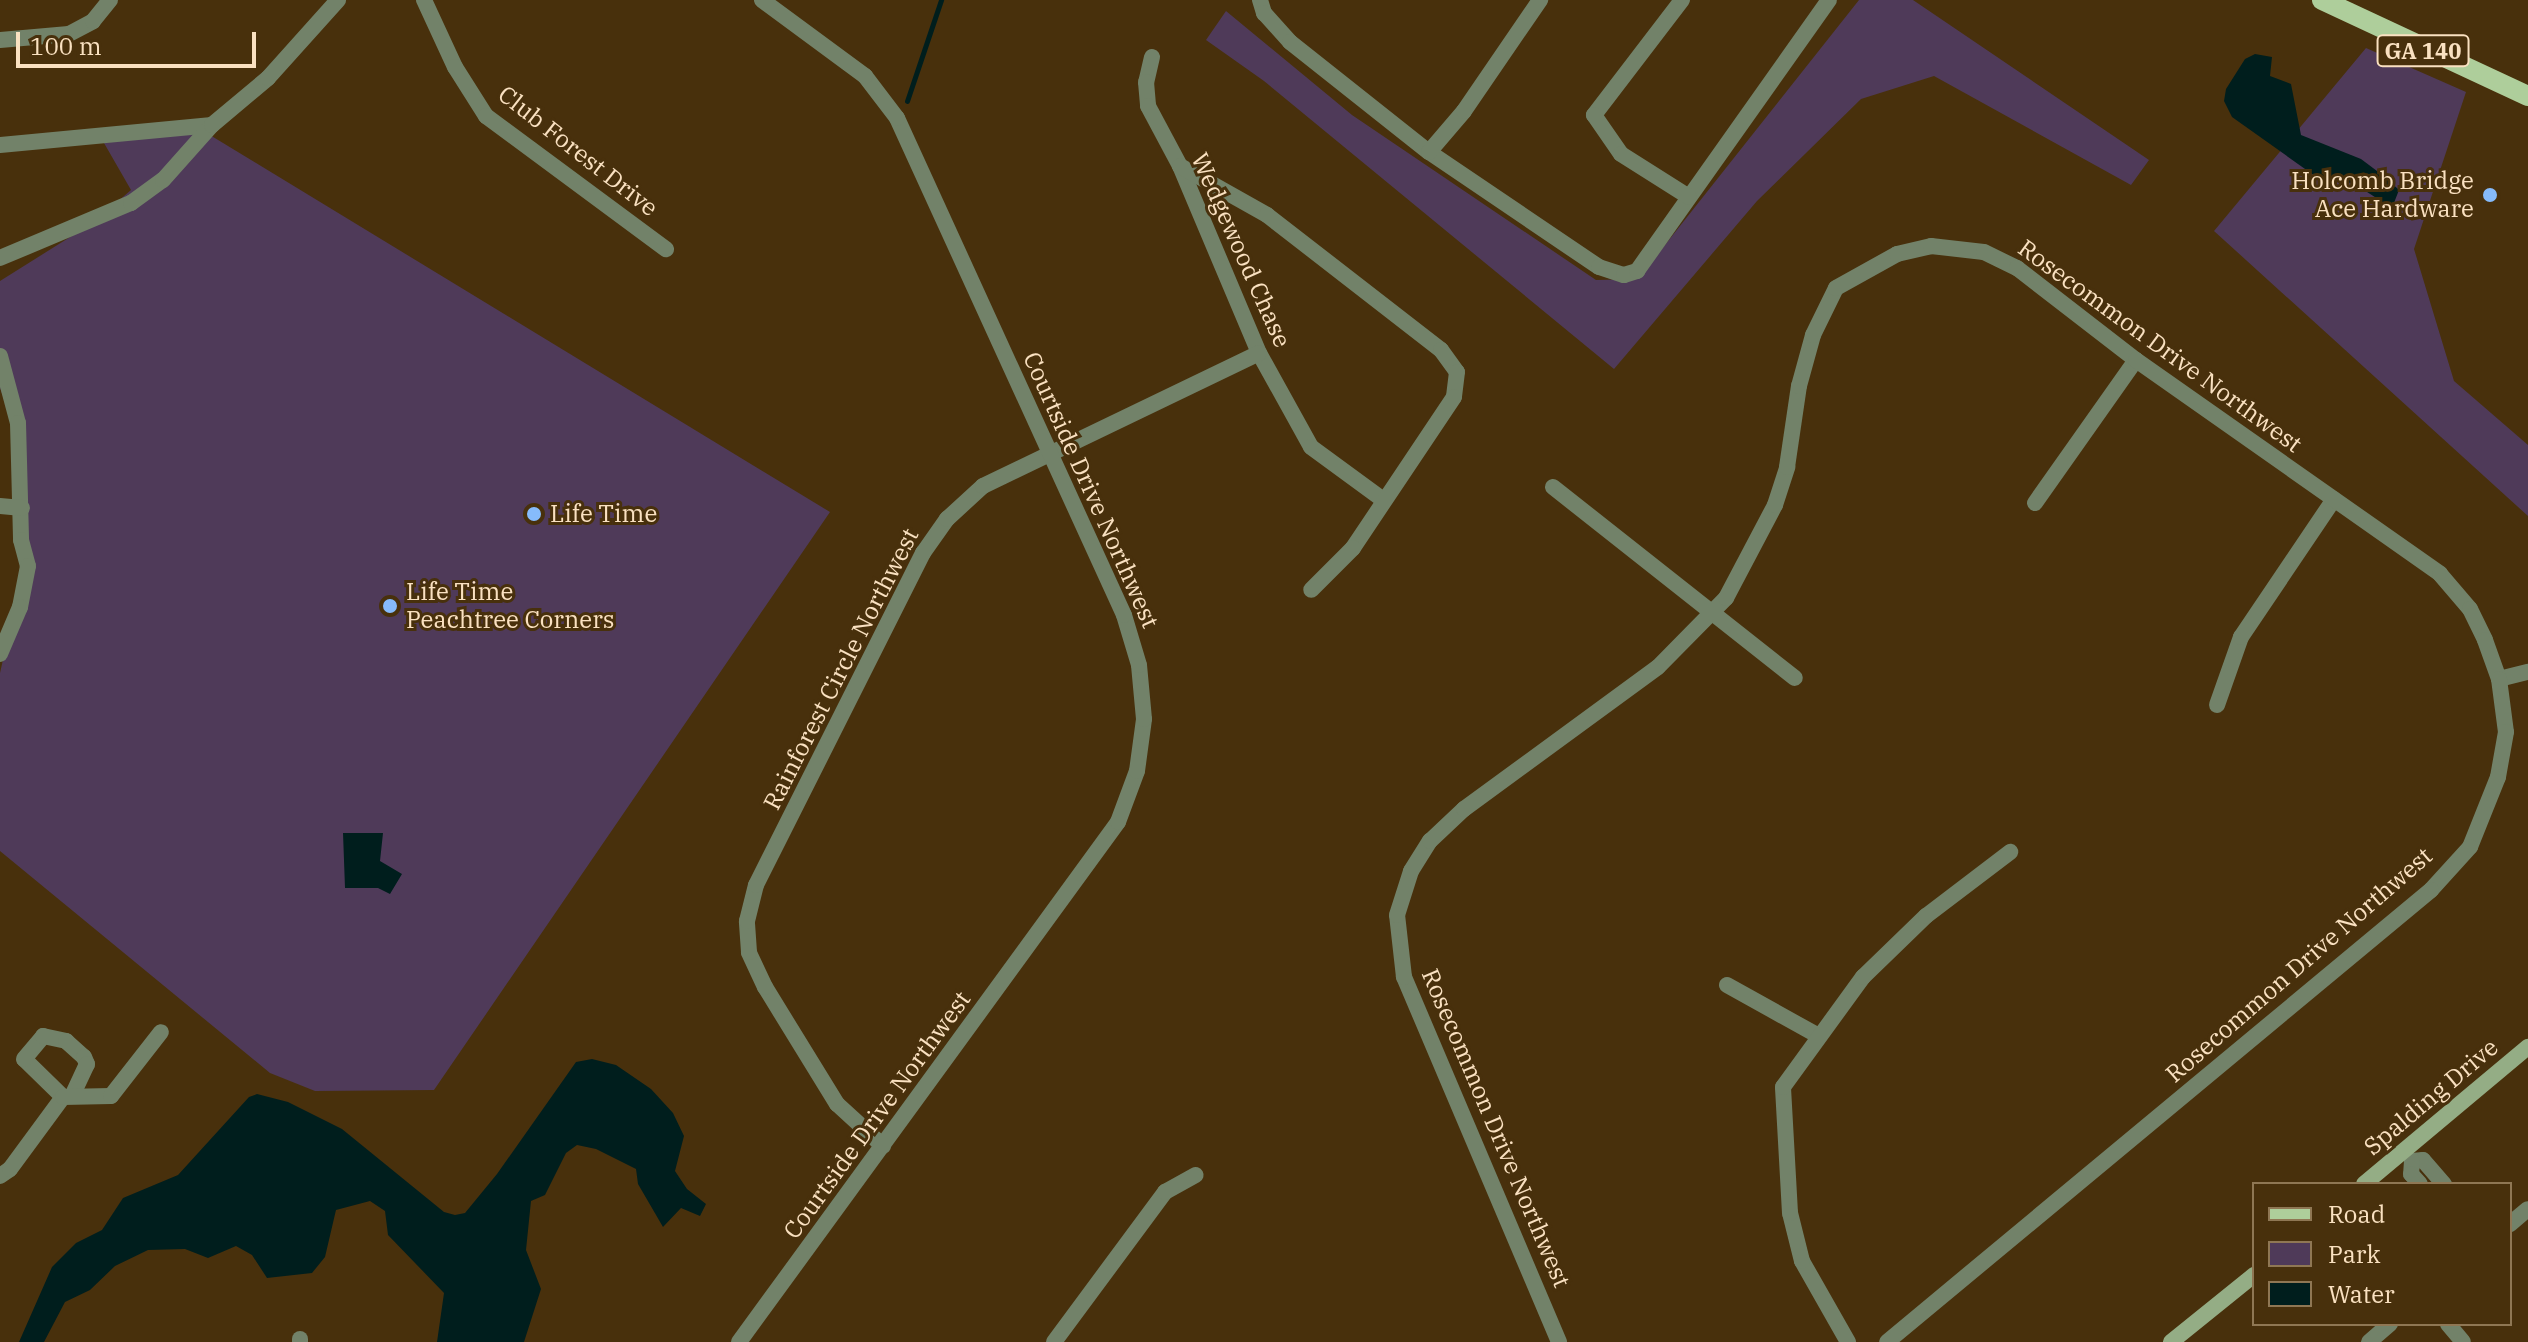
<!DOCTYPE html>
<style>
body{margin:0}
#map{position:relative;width:2528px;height:1342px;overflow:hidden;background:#48300c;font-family:"IBM Plex Serif",serif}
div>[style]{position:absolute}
.green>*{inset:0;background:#4f3a59}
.water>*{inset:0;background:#001e1d}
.stream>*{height:5px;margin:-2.5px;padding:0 2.5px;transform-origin:2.5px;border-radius:2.5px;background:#001e1d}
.street>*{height:16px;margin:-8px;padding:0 8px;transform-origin:8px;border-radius:8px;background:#728269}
.secondary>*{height:16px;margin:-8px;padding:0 8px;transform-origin:8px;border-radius:8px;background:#94ad85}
.primary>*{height:20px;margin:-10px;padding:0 10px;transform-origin:10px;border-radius:10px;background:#aece9b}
.dots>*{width:22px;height:22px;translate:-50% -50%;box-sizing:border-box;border:4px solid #48300c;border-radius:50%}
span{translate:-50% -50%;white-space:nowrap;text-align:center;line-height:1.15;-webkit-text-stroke:6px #48300c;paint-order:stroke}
.shield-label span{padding:2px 6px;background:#48300c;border:2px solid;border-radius:6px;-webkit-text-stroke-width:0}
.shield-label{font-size:22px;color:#fae1c1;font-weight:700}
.street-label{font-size:24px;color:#fae1c1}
.poi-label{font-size:24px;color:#fae1c1}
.right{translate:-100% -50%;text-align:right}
.left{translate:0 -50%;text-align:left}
.legend{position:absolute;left:2252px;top:1182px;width:260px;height:144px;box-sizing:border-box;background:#48300c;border:2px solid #8f7754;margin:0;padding:10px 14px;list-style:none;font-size:24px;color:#fae1c1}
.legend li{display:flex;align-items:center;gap:16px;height:40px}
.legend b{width:40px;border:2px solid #8f7754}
.scale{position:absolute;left:16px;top:32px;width:240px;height:36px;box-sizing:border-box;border:4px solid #fae1c1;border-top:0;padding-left:10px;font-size:24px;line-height:28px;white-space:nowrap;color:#fae1c1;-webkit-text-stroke:6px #48300c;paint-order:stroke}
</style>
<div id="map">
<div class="green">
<div style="clip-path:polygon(1859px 0,1913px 0,2149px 160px,2131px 185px,1934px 76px,1861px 99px,1757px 201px,1614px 369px,1264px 81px,1206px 40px,1226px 11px,1352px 115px,1596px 280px,1638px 279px)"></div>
<div style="clip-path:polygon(2366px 48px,2466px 92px,2414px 249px,2454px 381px,2528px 445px,2528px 516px,2214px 231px)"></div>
<div style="clip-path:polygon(200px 129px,830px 512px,434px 1090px,315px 1091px,270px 1073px,0 851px,0 673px,22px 575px,19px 439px,0 388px,0 281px,94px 222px,131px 190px,104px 143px)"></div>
</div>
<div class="water">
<div style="clip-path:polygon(2255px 54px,2272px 57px,2270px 76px,2291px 84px,2301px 135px,2361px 159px,2385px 177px,2399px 190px,2392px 208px,2353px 183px,2322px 181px,2232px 117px,2224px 101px,2226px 89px,2245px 59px)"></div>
<div style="clip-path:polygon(343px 833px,383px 833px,380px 861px,402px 874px,390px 894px,378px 888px,345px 888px)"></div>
<div style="clip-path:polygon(592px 1059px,616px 1065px,651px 1089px,673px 1113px,684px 1136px,675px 1171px,687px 1189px,706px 1204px,700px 1216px,681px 1208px,663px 1227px,638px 1184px,636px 1169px,596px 1149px,577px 1145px,566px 1153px,545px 1195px,531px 1201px,526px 1250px,541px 1289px,524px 1342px,437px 1342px,444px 1293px,388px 1235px,385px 1211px,370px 1201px,336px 1210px,325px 1257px,312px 1273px,267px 1278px,252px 1255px,236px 1246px,208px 1258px,185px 1249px,148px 1250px,115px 1266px,90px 1290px,65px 1302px,44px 1342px,19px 1342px,52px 1267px,76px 1243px,102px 1230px,123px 1198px,178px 1175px,249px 1097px,257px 1094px,288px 1102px,342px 1129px,444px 1212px,455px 1215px,465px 1213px,497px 1174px,576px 1062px)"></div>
</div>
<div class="stream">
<div style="left:907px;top:101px;width:107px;rotate:-71.4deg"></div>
</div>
<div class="street">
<div style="left:424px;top:0;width:74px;rotate:65.2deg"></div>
<div style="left:455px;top:67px;width:58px;rotate:57.7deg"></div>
<div style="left:486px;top:116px;width:224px;rotate:36.5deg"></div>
<div style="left:1260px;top:0;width:14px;rotate:73deg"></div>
<div style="left:1264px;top:13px;width:39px;rotate:48deg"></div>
<div style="left:1290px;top:42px;width:177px;rotate:38.4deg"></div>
<div style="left:1429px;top:152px;width:205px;rotate:34.1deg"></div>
<div style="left:1599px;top:267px;width:26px;rotate:18deg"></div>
<div style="left:1624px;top:275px;width:14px;rotate:-17deg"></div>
<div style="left:1637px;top:271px;width:332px;rotate:-54.7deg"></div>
<div style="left:1682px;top:0;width:145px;rotate:127.4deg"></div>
<div style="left:1594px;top:115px;width:47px;rotate:55.3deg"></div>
<div style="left:1621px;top:154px;width:80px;rotate:32.3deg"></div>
<div style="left:0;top:40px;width:69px;rotate:-5deg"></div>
<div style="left:69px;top:34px;width:27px;rotate:-28deg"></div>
<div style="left:93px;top:21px;width:27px;rotate:-51deg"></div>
<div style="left:1152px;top:57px;width:26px;rotate:103deg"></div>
<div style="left:1146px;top:82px;width:24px;rotate:85deg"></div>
<div style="left:1148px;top:106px;width:68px;rotate:61.9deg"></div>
<div style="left:1180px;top:166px;width:203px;rotate:67.1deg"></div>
<div style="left:1259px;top:353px;width:107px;rotate:61deg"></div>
<div style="left:1311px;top:447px;width:88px;rotate:36.2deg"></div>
<div style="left:0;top:145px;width:213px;rotate:-5.4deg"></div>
<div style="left:1429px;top:152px;width:54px;rotate:-49.5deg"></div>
<div style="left:1464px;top:111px;width:135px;rotate:-55.6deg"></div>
<div style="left:1180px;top:166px;width:100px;rotate:29.4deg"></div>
<div style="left:1267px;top:215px;width:220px;rotate:37.8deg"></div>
<div style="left:1441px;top:350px;width:27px;rotate:54deg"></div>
<div style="left:1457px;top:372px;width:25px;rotate:97deg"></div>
<div style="left:1454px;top:397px;width:182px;rotate:123.8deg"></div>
<div style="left:1353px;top:548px;width:59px;rotate:135deg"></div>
<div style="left:0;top:258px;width:142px;rotate:-22.8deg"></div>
<div style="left:131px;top:203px;width:39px;rotate:-36deg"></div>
<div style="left:163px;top:180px;width:74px;rotate:-48.3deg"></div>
<div style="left:212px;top:125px;width:73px;rotate:-40deg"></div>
<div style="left:268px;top:78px;width:105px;rotate:-48.1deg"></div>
<div style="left:0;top:356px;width:69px;rotate:75deg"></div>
<div style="left:18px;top:423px;width:117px;rotate:88.5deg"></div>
<div style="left:21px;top:540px;width:27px;rotate:75deg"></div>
<div style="left:28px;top:566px;width:42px;rotate:101deg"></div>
<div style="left:20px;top:607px;width:51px;rotate:113.1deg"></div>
<div style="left:1553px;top:487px;width:308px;rotate:38.3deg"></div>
<div style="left:2035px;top:503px;width:175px;rotate:-54.8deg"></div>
<div style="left:0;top:506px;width:22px;rotate:5deg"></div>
<div style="left:2499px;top:679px;width:30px;rotate:-14deg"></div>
<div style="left:2217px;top:705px;width:72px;rotate:-70.6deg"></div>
<div style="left:2241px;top:637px;width:166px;rotate:-56deg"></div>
<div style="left:1727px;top:985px;width:103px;rotate:29.1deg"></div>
<div style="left:63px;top:1097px;width:54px;rotate:-135.7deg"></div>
<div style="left:24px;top:1059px;width:30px;rotate:-50deg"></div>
<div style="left:43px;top:1036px;width:24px;rotate:12deg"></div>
<div style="left:66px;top:1041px;width:24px;rotate:42deg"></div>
<div style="left:84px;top:1057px;width:8px;rotate:67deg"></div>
<div style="left:87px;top:1064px;width:33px;rotate:115deg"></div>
<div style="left:883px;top:1146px;width:62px;rotate:-137.6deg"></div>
<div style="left:837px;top:1104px;width:137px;rotate:-121.6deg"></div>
<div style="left:765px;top:987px;width:38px;rotate:-115deg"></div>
<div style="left:749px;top:952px;width:31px;rotate:-94deg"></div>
<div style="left:747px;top:921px;width:37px;rotate:-76deg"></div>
<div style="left:756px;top:885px;width:372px;rotate:-63.3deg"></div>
<div style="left:923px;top:553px;width:42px;rotate:-54.8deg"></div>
<div style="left:947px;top:519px;width:49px;rotate:-42.5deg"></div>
<div style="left:983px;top:486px;width:306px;rotate:-25.7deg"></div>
<div style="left:2412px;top:1161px;width:11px;rotate:-5deg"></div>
<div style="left:2423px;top:1160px;width:32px;rotate:49deg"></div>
<div style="left:2412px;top:1161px;width:13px;rotate:94deg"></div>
<div style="left:2411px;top:1174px;width:13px;rotate:48deg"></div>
<div style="left:0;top:1176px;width:12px;rotate:-35deg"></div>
<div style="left:10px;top:1169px;width:89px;rotate:-53.6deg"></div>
<div style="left:63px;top:1097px;width:48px;rotate:-1.2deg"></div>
<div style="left:111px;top:1096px;width:81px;rotate:-52deg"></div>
<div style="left:2510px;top:1224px;width:23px;rotate:-40deg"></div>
<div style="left:2448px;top:1324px;width:23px;rotate:50deg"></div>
<div style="left:300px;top:1339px;width:3px;rotate:90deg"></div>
<div style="left:739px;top:1342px;width:643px;rotate:-53.91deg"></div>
<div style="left:1118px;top:822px;width:54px;rotate:-69.6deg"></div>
<div style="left:1137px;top:771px;width:52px;rotate:-82.3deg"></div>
<div style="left:1144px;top:719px;width:54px;rotate:-95.3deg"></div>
<div style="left:1139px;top:665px;width:52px;rotate:-106.7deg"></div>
<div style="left:1124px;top:615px;width:546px;rotate:-114.55deg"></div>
<div style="left:897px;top:118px;width:53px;rotate:-127.3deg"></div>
<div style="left:865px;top:76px;width:128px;rotate:-143.6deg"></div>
<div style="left:1054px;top:1342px;width:187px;rotate:-53.5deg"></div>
<div style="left:1165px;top:1192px;width:35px;rotate:-29deg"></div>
<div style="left:1559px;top:1342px;width:397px;rotate:-113deg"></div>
<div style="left:1404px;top:977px;width:62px;rotate:-96.4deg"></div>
<div style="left:1397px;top:915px;width:46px;rotate:-72.3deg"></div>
<div style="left:1411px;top:871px;width:36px;rotate:-58deg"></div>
<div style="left:1430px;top:841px;width:47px;rotate:-43.3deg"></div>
<div style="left:1464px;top:809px;width:240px;rotate:-36.2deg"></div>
<div style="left:1658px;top:667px;width:97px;rotate:-45.4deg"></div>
<div style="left:1726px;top:598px;width:105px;rotate:-62.2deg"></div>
<div style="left:1775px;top:505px;width:40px;rotate:-72deg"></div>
<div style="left:1787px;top:467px;width:82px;rotate:-81.6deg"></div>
<div style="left:1799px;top:386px;width:53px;rotate:-74.6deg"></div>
<div style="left:1813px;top:335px;width:52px;rotate:-63.9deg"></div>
<div style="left:1836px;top:288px;width:70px;rotate:-29.1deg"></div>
<div style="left:1897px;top:254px;width:35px;rotate:-13deg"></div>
<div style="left:1931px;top:246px;width:53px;rotate:6.5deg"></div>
<div style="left:1984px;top:252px;width:37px;rotate:26deg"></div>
<div style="left:2017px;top:268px;width:150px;rotate:37.7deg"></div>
<div style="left:2136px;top:360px;width:372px;rotate:35.1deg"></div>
<div style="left:2440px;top:574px;width:46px;rotate:49.4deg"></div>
<div style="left:2470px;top:609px;width:34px;rotate:64deg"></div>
<div style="left:2485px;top:640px;width:41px;rotate:70.3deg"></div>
<div style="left:2499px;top:679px;width:53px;rotate:82.5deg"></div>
<div style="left:2506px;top:732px;width:46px;rotate:100.1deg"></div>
<div style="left:2498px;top:777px;width:75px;rotate:111.8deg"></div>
<div style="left:2470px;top:847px;width:58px;rotate:132.2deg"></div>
<div style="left:2431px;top:890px;width:707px;rotate:140.28deg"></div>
<div style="left:1848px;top:1342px;width:93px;rotate:-119.6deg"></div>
<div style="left:1802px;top:1261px;width:49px;rotate:-104deg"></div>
<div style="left:1790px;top:1213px;width:126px;rotate:-93.2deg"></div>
<div style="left:1783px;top:1087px;width:136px;rotate:-54deg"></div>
<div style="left:1863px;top:977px;width:88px;rotate:-44.1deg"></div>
<div style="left:1926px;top:916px;width:106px;rotate:-37.3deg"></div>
<div style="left:2369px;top:1342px;width:28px;rotate:-41deg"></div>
</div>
<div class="secondary">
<div style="left:2364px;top:1184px;width:214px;rotate:-39.9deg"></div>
<div style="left:2171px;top:1342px;width:107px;rotate:-38.9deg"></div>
</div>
<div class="primary">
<div style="left:2322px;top:0;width:227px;rotate:25deg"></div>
</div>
<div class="dots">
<div style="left:2490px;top:195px;background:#86bbfb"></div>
<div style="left:534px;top:514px;background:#86bbfb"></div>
<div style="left:390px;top:606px;background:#86bbfb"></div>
</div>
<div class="shield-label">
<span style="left:2423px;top:51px">GA 140</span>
</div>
<div class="street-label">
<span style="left:578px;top:151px;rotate:38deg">Club Forest Drive</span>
<span style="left:1241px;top:250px;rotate:66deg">Wedgewood Chase</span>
<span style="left:2160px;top:346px;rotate:36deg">Rosecommon Drive Northwest</span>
<span style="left:1091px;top:490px;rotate:66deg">Courtside Drive Northwest</span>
<span style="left:841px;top:669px;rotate:-63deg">Rainforest Circle Northwest</span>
<span style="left:2299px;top:965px;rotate:-41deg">Rosecommon Drive Northwest</span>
<span style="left:2431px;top:1097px;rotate:-40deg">Spalding Drive</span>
<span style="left:877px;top:1115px;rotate:-54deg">Courtside Drive Northwest</span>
<span style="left:1496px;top:1128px;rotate:67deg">Rosecommon Drive Northwest</span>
</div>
<div class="poi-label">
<span class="right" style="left:2474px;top:195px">Holcomb Bridge<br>Ace Hardware</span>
<span class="left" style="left:550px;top:514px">Life Time</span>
<span class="left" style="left:406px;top:606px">Life Time<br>Peachtree Corners</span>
</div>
<ul class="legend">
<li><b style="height:10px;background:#aece9b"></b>Road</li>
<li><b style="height:22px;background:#4f3a59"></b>Park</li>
<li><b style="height:22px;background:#001e1d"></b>Water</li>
</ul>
<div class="scale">100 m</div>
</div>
